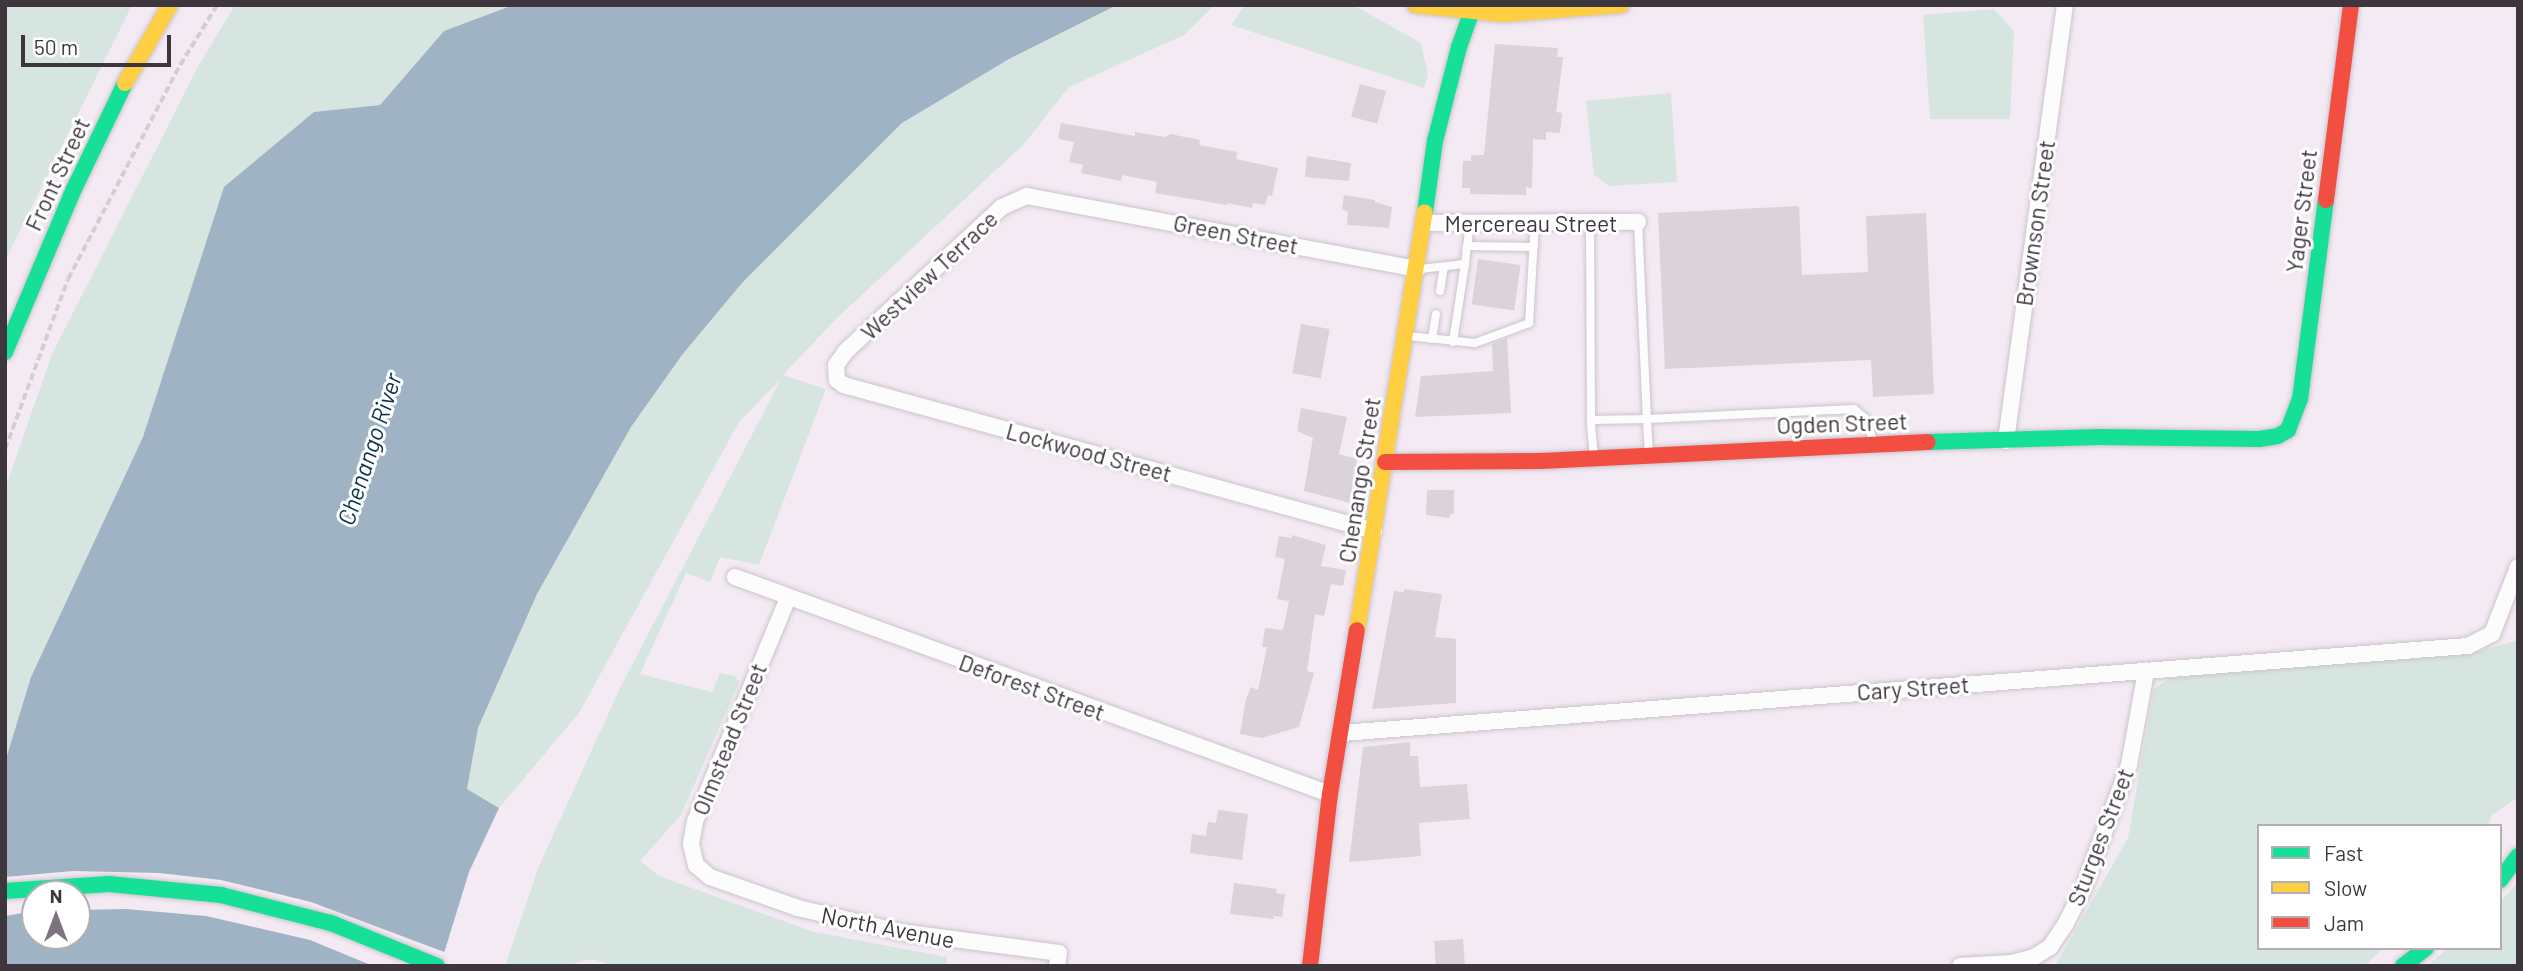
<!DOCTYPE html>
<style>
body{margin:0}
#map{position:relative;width:2523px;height:971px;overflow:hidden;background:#f4eaf4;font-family:Barlow,sans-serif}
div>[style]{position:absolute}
.green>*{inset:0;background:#d7e5e0}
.water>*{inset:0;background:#a0b3c4}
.pier>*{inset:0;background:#f4eaf4}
.building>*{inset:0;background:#dad3da;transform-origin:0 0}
.path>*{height:3.5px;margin-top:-1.75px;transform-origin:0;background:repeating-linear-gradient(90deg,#d2ced2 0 7px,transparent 0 10.5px)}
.roads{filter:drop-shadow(0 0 2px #cbc4cb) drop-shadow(0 0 2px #cbc4cb)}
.lane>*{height:8px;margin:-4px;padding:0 4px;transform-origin:4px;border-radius:4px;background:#fdfcfd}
.street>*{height:16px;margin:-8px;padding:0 8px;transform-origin:8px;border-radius:8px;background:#fdfcfd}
.fast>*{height:16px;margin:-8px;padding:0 8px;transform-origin:8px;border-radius:8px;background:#16e098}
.slow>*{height:16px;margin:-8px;padding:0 8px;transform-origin:8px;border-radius:8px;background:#ffcf43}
.jam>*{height:16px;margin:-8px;padding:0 8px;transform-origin:8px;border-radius:8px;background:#f24e42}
span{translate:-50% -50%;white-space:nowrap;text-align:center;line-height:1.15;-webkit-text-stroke:6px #fff;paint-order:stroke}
.street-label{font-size:23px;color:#3d363d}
.water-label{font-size:24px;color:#0b354c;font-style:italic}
.frame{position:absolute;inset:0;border:7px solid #3d363d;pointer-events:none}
.legend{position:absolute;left:2257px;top:824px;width:245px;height:126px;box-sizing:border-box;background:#fff;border:2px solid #b1afb1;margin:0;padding:9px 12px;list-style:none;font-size:21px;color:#3d363d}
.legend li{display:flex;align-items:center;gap:14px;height:35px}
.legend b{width:35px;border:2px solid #b1afb1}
.north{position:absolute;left:21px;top:880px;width:70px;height:70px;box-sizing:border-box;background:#fff;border:2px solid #b1afb1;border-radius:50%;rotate:0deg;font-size:19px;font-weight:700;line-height:28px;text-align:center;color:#3d363d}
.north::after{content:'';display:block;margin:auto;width:24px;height:32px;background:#7d757d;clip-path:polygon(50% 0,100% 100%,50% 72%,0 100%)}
.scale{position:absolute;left:21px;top:35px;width:150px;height:32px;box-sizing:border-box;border:4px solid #3d363d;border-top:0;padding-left:9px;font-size:21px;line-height:24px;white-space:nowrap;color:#3d363d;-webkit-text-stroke:5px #fff;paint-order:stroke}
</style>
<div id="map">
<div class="green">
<div style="clip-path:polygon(5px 5px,132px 5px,5px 261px)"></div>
<div style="clip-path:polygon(235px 5px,513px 5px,444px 31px,380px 105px,314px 112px,143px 437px,31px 677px,5px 762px,5px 489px,52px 354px,200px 63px)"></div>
<div style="clip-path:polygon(1117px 5px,1215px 5px,1184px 35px,1069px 87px,1024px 144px,835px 320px,783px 375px,826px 389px,759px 565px,720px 557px,710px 582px,686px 573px,640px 674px,712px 692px,720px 673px,735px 676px,739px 683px,681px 815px,640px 861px,659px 876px,814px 932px,947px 957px,946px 966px,615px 966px,592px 959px,564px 966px,505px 966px,539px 866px,620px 688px,781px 379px,739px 422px,579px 713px,499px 808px,467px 789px,478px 728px,537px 594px,631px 427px,682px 355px,742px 283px,902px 123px,1009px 59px)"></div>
<div style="clip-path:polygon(1245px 5px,1353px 5px,1421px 43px,1428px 75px,1424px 88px,1231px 25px)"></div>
<div style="clip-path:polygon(1994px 9px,2014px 31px,2010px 119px,1930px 119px,1923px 15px)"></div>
<div style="clip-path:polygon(1671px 93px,1677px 182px,1609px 186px,1594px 175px,1586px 101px)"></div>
<div style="clip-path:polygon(2518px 640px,2518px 797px,2492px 815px,2487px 826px,2259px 826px,2259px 948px,2384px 948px,2364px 966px,2055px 966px,2128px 838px,2154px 689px,2170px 678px,2478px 651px)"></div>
<div style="clip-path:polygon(2518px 882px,2518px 966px,2427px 966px,2448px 948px,2500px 948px,2500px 902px)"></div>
</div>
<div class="water">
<div style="clip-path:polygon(evenodd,513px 5px,1117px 5px,1009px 59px,902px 123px,742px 283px,682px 355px,631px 427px,537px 594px,478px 728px,467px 789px,499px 808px,469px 872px,440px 966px,5px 966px,5px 762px,31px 677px,143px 437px,224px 187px,314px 112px,380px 105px,444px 31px,513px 5px,35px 894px,77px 894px,77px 936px,35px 936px,35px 894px)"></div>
</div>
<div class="pier">
<div style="clip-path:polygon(73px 871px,159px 873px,221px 880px,311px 902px,447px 953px,443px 966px,373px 966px,310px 940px,206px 916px,126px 909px,77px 910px,77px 894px,35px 894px,35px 911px,5px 916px,5px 877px)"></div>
</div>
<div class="building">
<div style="clip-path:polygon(1495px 44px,1558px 48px,1557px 57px,1563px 57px,1556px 112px,1562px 113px,1560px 133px,1546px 132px,1546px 140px,1533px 139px,1532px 188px,1526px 187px,1526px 195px,1470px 194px,1470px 188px,1462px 188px,1463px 161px,1471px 161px,1471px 155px,1484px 155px)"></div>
<div style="left:1360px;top:84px;width:27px;height:34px;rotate:15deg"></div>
<div style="clip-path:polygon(1061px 123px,1135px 136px,1135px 132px,1165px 137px,1170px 134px,1200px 140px,1199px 145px,1237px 152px,1236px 159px,1278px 168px,1272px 196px,1268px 195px,1265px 205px,1253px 203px,1252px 208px,1228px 203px,1227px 205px,1155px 193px,1157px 182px,1122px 175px,1121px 181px,1081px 173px,1083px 165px,1069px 162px,1074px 142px,1058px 139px)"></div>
<div style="clip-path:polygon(1307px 156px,1351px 163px,1349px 181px,1305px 177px)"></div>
<div style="clip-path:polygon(1344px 195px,1375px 200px,1375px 202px,1392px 207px,1389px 228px,1347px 225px,1348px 212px,1342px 209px)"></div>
<div style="clip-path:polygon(1799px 206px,1802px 275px,1868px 272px,1866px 216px,1926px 213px,1934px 394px,1873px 397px,1871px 360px,1665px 369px,1658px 213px)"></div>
<div style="left:1478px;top:259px;width:43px;height:46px;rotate:8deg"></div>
<div style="left:1301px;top:324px;width:29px;height:50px;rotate:10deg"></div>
<div style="clip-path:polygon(1507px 338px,1511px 413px,1415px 417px,1421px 376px,1493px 371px,1492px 344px)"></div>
<div style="clip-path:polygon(1301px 408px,1347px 417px,1339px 454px,1357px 459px,1350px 503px,1304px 491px,1313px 438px,1297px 431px)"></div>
<div style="clip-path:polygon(1427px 490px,1454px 490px,1454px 514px,1450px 514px,1450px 518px,1426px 515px)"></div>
<div style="clip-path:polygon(1292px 535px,1326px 545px,1321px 566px,1346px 570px,1343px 586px,1331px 584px,1324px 616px,1315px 614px,1307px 671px,1314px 673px,1299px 727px,1262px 738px,1240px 734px,1246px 699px,1251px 687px,1258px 690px,1267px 647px,1262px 647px,1265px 628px,1283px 630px,1289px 601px,1277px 599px,1285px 559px,1275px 557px,1279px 536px,1292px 538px)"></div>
<div style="clip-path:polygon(1404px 589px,1442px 594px,1435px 637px,1456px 639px,1456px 703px,1372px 709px,1394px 591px,1404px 592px)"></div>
<div style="clip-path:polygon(1410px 742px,1410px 756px,1418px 756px,1420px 787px,1467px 784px,1470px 819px,1419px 823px,1421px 856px,1349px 862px,1363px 747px)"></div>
<div style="clip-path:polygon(1218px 810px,1248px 814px,1242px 860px,1190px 853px,1192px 834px,1206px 836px,1208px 822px,1216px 823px)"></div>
<div style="clip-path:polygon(1234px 883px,1277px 889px,1276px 893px,1285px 894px,1282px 917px,1273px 916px,1274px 919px,1230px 914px)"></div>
<div style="left:1463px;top:939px;width:27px;height:29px;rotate:86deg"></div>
</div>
<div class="path">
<div style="left:5px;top:449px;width:181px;rotate:-69.7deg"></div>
<div style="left:68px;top:279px;width:242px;rotate:-62.4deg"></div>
<div style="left:180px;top:65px;width:70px;rotate:-58.3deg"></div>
</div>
<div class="roads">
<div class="lane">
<div style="left:1638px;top:222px;width:197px;rotate:87.4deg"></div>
<div style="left:1647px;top:419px;width:207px;rotate:-2.8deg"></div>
<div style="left:1854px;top:409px;width:16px;rotate:40deg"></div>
<div style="left:1866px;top:419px;width:23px;rotate:72deg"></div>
<div style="left:1470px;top:223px;width:23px;rotate:97deg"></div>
<div style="left:1467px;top:246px;width:67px;rotate:0.9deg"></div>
<div style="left:1590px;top:223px;width:197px;rotate:89.7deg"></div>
<div style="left:1420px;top:269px;width:45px;rotate:-6.3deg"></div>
<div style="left:1465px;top:264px;width:18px;rotate:-84deg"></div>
<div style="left:1440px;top:291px;width:24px;rotate:-81deg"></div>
<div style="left:1408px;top:336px;width:67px;rotate:6deg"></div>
<div style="left:1475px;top:343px;width:58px;rotate:-20.3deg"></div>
<div style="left:1529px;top:323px;width:100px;rotate:-86.6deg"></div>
<div style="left:1432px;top:339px;width:25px;rotate:-81deg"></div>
<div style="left:1453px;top:342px;width:79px;rotate:-81.3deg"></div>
<div style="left:1594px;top:458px;width:38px;rotate:-95deg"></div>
<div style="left:1591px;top:420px;width:56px;rotate:-1deg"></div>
<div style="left:1647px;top:419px;width:33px;rotate:87deg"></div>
</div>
<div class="street">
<div style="left:1424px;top:223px;width:214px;rotate:-0.3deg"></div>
<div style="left:2006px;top:441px;width:440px;rotate:-82.3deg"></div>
<div style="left:1374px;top:531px;width:550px;rotate:-164.6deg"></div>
<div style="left:844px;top:385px;width:9px;rotate:-144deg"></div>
<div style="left:837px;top:380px;width:15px;rotate:-94deg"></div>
<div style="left:836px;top:365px;width:17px;rotate:-54deg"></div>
<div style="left:846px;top:351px;width:212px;rotate:-42.7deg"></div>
<div style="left:1002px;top:207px;width:27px;rotate:-24deg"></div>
<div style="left:1027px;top:196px;width:397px;rotate:10.6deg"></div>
<div style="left:735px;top:577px;width:633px;rotate:20.04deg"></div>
<div style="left:788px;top:598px;width:242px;rotate:112.6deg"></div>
<div style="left:695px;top:821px;width:23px;rotate:100deg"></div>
<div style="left:691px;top:844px;width:22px;rotate:77deg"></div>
<div style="left:696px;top:865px;width:18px;rotate:41deg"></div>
<div style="left:710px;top:877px;width:93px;rotate:19.4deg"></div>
<div style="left:798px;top:908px;width:105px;rotate:13.2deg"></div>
<div style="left:900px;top:932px;width:160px;rotate:7.5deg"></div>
<div style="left:1059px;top:953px;width:13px;rotate:99deg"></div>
<div style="left:1342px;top:733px;width:1129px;rotate:-4.42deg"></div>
<div style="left:2468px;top:646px;width:27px;rotate:-27deg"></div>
<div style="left:2492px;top:634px;width:72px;rotate:-68.8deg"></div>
<div style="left:1960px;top:966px;width:52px;rotate:-3.3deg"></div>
<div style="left:2012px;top:963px;width:23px;rotate:-15deg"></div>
<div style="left:2034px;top:957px;width:19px;rotate:-32deg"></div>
<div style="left:2050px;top:947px;width:27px;rotate:-56deg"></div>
<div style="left:2065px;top:925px;width:37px;rotate:-63deg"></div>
<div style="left:2082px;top:892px;width:135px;rotate:-69.7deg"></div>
<div style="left:2129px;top:765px;width:96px;rotate:-79.7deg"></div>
</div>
<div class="fast">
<div style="left:1425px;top:212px;width:72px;rotate:-82deg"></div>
<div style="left:1435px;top:141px;width:97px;rotate:-75.7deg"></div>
<div style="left:1459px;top:47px;width:45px;rotate:-70.3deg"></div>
<div style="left:5px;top:352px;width:177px;rotate:-67.1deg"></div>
<div style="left:74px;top:189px;width:118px;rotate:-64.3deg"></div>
<div style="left:1928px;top:442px;width:171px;rotate:-1.7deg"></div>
<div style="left:2099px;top:437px;width:160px;rotate:0.7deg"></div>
<div style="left:2259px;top:439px;width:19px;rotate:-9deg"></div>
<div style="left:2278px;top:436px;width:12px;rotate:-31deg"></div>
<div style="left:2288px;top:430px;width:33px;rotate:-69deg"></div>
<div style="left:2300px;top:399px;width:201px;rotate:-82.6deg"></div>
<div style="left:2500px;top:880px;width:30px;rotate:-53deg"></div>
<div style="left:5px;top:891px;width:104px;rotate:-3.9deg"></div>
<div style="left:109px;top:884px;width:113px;rotate:5.6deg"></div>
<div style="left:221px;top:895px;width:114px;rotate:14.3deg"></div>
<div style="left:331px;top:923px;width:114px;rotate:22.1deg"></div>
<div style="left:2403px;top:966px;width:29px;rotate:-38deg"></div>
</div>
<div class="slow">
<div style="left:1415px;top:5px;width:89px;rotate:5.8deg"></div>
<div style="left:1504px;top:14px;width:118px;rotate:-4.4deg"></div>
<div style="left:125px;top:83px;width:90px;rotate:-60deg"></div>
<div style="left:1357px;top:630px;width:423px;rotate:-80.8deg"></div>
</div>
<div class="jam">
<div style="left:2326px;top:200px;width:197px;rotate:-82.7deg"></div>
<div style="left:1385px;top:462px;width:156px;rotate:-0.4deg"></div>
<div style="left:1541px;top:461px;width:387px;rotate:-2.8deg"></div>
<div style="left:1310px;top:966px;width:173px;rotate:-83.4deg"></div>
<div style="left:1330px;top:794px;width:166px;rotate:-80.7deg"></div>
</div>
</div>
<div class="street-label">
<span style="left:57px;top:174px;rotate:-65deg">Front Street</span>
<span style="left:2301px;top:211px;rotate:-83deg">Yager Street</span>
<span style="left:1531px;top:223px">Mercereau Street</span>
<span style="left:2035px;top:223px;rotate:-82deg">Brownson Street</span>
<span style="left:1236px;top:234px;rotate:11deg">Green Street</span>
<span style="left:929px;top:275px;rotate:-43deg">Westview Terrace</span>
<span style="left:1842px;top:423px;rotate:-2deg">Ogden Street</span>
<span style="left:1089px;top:452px;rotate:15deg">Lockwood Street</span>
<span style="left:1359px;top:480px;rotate:-81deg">Chenango Street</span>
<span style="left:1032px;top:687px;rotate:20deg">Deforest Street</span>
<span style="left:1913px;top:688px;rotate:-4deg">Cary Street</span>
<span style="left:729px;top:739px;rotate:-68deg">Olmstead Street</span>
<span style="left:2100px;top:837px;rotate:-69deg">Sturges Street</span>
<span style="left:888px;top:927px;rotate:11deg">North Avenue</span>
</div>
<div class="water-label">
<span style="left:369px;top:449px;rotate:-72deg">Chenango River</span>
</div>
<div class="frame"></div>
<ul class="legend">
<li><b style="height:9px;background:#16e098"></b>Fast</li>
<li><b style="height:9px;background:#ffcf43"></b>Slow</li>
<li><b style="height:9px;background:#f24e42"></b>Jam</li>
</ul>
<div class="north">N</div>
<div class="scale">50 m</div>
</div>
